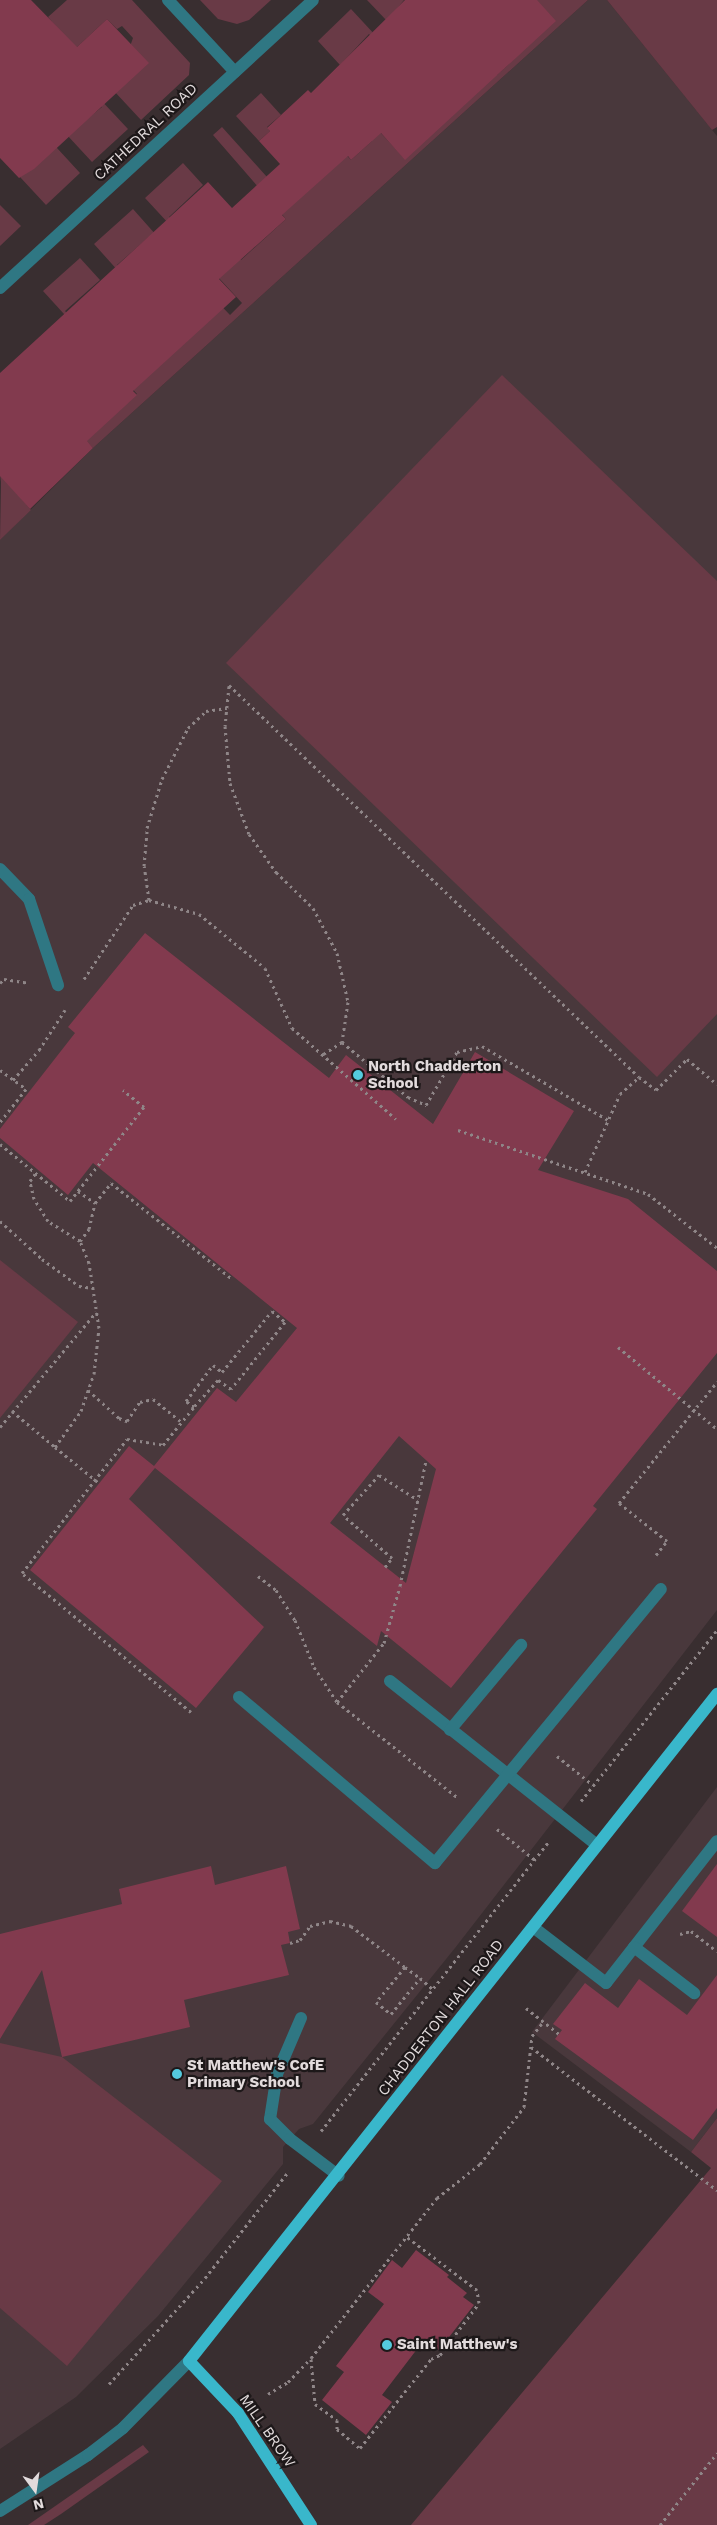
<!DOCTYPE html>
<style>
body{margin:0}
#map{position:relative;width:717px;height:2525px;overflow:hidden;background:#392e30;font-family:"Work Sans",sans-serif}
div>[style]{position:absolute}
.built>*{inset:0;background:#49383c}
.green>*{inset:0;background:#693a46}
.building>*{inset:0;background:#823a4e}
.path>*{height:3px;margin-top:-1.5px;transform-origin:0;background:repeating-linear-gradient(90deg,#8f8688 0 2.5px,transparent 0 6.5px)}
.minor>*{height:12px;margin:-6px;padding:0 6px;transform-origin:6px;border-radius:6px;background:#2f7783}
.major>*{height:12px;margin:-6px;padding:0 6px;transform-origin:6px;border-radius:6px;background:#39b7cb}
.path-bridge>*{height:3px;margin-top:-1.5px;transform-origin:0;background:repeating-linear-gradient(90deg,#8f8688 0 2.5px,transparent 0 6.5px)}
.dots>*{width:14px;height:14px;translate:-50% -50%;box-sizing:border-box;border:2px solid #1d1819;border-radius:50%}
span{translate:-50% -50%;white-space:nowrap;text-align:center;line-height:1.15;-webkit-text-stroke:4.5px #1d1819;paint-order:stroke}
.street-label{font-size:15px;color:#e2dbdc}
.poi-label{font-size:15px;color:#e2dbdc;font-weight:700}
.left{translate:0 -50%;text-align:left}
.north{position:absolute;left:10px;top:2465px;width:50px;height:50px;-webkit-text-stroke:4px #1d1819;paint-order:stroke;rotate:166deg;font-size:14px;font-weight:700;line-height:20px;text-align:center;color:#e2dbdc}
.north::after{content:'';display:block;margin:auto;width:18px;height:22px;background:#e2dbdc;clip-path:polygon(50% 0,100% 100%,50% 72%,0 100%)}
</style>
<div id="map">
<div class="built">
<div style="clip-path:polygon(588px 0,607px 0,717px 136px,717px 1610px,455px 1948px,313px 2124px,299px 2129px,283px 2147px,283px 2164px,158px 2316px,76px 2397px,0 2449px,0 540px,93px 448px)"></div>
<div style="clip-path:polygon(717px 1787px,717px 2118px,691px 2152px,532px 2032px)"></div>
</div>
<div class="green">
<div style="clip-path:polygon(67px 0,132px 0,190px 63px,189px 75px,141px 120px,114px 91px,133px 38px,122px 26px,117px 29px,107px 19px,75px 49px,48px 17px)"></div>
<div style="clip-path:polygon(200px 0,271px 0,249px 20px,237px 24px,218px 19px)"></div>
<div style="clip-path:polygon(367px 0,404px 0,387px 21px)"></div>
<div style="clip-path:polygon(428px 0,497px 75px,510px 63px,537px 0,588px 0,93px 448px,68px 421px,124px 406px,137px 394px,43px 291px,80px 258px,100px 280px,65px 311px,111px 361px,163px 321px,94px 244px,133px 209px,180px 262px,151px 235px,117px 265px,161px 315px,207px 291px,230px 315px,242px 303px,145px 198px,183px 163px,203px 185px,169px 217px,214px 266px,232px 251px,241px 260px,286px 219px,213px 135px,222px 127px,267px 177px,341px 149px,351px 160px,372px 141px,364px 115px,405px 159px,413px 82px,369px 34px,340px 65px,318px 41px,351px 9px,414px 77px)"></div>
<div style="clip-path:polygon(607px 0,717px 0,717px 127px,712px 130px)"></div>
<div style="clip-path:polygon(68px 65px,128px 129px,92px 162px,67px 135px,102px 107px,65px 68px)"></div>
<div style="clip-path:polygon(0 86px,80px 173px,46px 205px,20px 177px,38px 161px)"></div>
<div style="clip-path:polygon(261px 93px,281px 115px,267px 127px,270px 131px,259px 141px,236px 116px)"></div>
<div style="clip-path:polygon(0 205px,21px 226px,0 246px)"></div>
<div style="clip-path:polygon(502px 375px,717px 581px,717px 1014px,657px 1077px,226px 663px)"></div>
<div style="clip-path:polygon(0 474px,31px 510px,0 540px,1px 482px)"></div>
<div style="clip-path:polygon(0 1260px,78px 1322px,0 1418px)"></div>
<div style="clip-path:polygon(0 2043px,62px 2057px,222px 2181px,67px 2366px,0 2308px)"></div>
<div style="clip-path:polygon(717px 2118px,717px 2525px,411px 2525px,711px 2168px,691px 2152px)"></div>
<div style="clip-path:polygon(143px 2445px,149px 2452px,61px 2514px,44px 2525px,28px 2525px)"></div>
</div>
<div class="building">
<div style="clip-path:polygon(0 0,31px 0,77px 47px,107px 19px,149px 63px,34px 169px,19px 178px,0 158px)"></div>
<div style="clip-path:polygon(405px 0,537px 0,556px 21px,405px 160px,381px 133px,351px 160px,348px 156px,282px 215px,286px 219px,219px 279px,236px 297px,133px 391px,137px 395px,87px 441px,93px 448px,30px 509px,0 476px,0 373px,208px 182px,232px 208px,280px 164px,259px 141px,270px 131px,267px 128px,308px 90px,311px 93px)"></div>
<div style="clip-path:polygon(evenodd,145px 933px,329px 1078px,346px 1055px,433px 1124px,475px 1052px,574px 1111px,538px 1170px,628px 1199px,717px 1271px,717px 1353px,593px 1506px,597px 1509px,451px 1688px,381px 1631px,377px 1646px,155px 1468px,129px 1499px,264px 1627px,196px 1708px,30px 1570px,129px 1446px,154px 1466px,217px 1388px,236px 1402px,297px 1328px,93px 1163px,68px 1195px,0 1138px,0 1129px,75px 1033px,68px 1027px,145px 933px,399px 1436px,436px 1469px,406px 1583px,330px 1523px,399px 1436px)"></div>
<div style="clip-path:polygon(717px 1864px,717px 1937px,682px 1911px)"></div>
<div style="clip-path:polygon(211px 1866px,215px 1885px,286px 1866px,300px 1929px,288px 1932px,290px 1943px,281px 1945px,289px 1975px,184px 2000px,190px 2027px,62px 2057px,42px 1970px,0 2039px,0 1934px,122px 1904px,119px 1889px)"></div>
<div style="clip-path:polygon(717px 1975px,717px 2108px,693px 2140px,555px 2039px,562px 2030px,553px 2024px,585px 1983px,618px 2008px,639px 1979px,687px 2015px)"></div>
<div style="clip-path:polygon(416px 2250px,449px 2275px,447px 2277px,467px 2293px,463px 2297px,474px 2305px,439px 2350px,424px 2340px,382px 2395px,392px 2402px,366px 2435px,322px 2400px,344px 2372px,336px 2366px,384px 2304px,368px 2292px,392px 2260px,402px 2268px)"></div>
</div>
<div class="path">
<div style="left:229px;top:685px;width:567px;rotate:43.71deg"></div>
<div style="left:639px;top:1077px;width:21px;rotate:37deg"></div>
<div style="left:656px;top:1090px;width:44px;rotate:-45deg"></div>
<div style="left:687px;top:1059px;width:39px;rotate:40deg"></div>
<div style="left:229px;top:686px;width:40px;rotate:95.7deg"></div>
<div style="left:225px;top:726px;width:57px;rotate:85deg"></div>
<div style="left:230px;top:783px;width:54px;rotate:69.6deg"></div>
<div style="left:249px;top:834px;width:47px;rotate:54.6deg"></div>
<div style="left:276px;top:872px;width:52px;rotate:44.2deg"></div>
<div style="left:313px;top:908px;width:51px;rotate:61.9deg"></div>
<div style="left:337px;top:953px;width:50px;rotate:77.3deg"></div>
<div style="left:348px;top:1002px;width:40px;rotate:98.5deg"></div>
<div style="left:342px;top:1042px;width:24px;rotate:147deg"></div>
<div style="left:149px;top:900px;width:34px;rotate:-98deg"></div>
<div style="left:144px;top:866px;width:38px;rotate:-85deg"></div>
<div style="left:147px;top:828px;width:51px;rotate:-73deg"></div>
<div style="left:162px;top:779px;width:57px;rotate:-63deg"></div>
<div style="left:188px;top:728px;width:25px;rotate:-43deg"></div>
<div style="left:206px;top:711px;width:21px;rotate:-8deg"></div>
<div style="left:84px;top:979px;width:89px;rotate:-56.5deg"></div>
<div style="left:133px;top:905px;width:17px;rotate:-17deg"></div>
<div style="left:149px;top:900px;width:52px;rotate:15.6deg"></div>
<div style="left:199px;top:914px;width:85px;rotate:39.3deg"></div>
<div style="left:265px;top:968px;width:66px;rotate:65.8deg"></div>
<div style="left:292px;top:1028px;width:138px;rotate:41.2deg"></div>
<div style="left:0;top:983px;width:6px;rotate:-45deg"></div>
<div style="left:4px;top:979px;width:26px;rotate:9deg"></div>
<div style="left:342px;top:1042px;width:86px;rotate:39.8deg"></div>
<div style="left:408px;top:1097px;width:20px;rotate:24deg"></div>
<div style="left:426px;top:1105px;width:61px;rotate:-59.7deg"></div>
<div style="left:457px;top:1052px;width:26px;rotate:-13deg"></div>
<div style="left:482px;top:1046px;width:146px;rotate:30.4deg"></div>
<div style="left:0;top:1070px;width:32px;rotate:36deg"></div>
<div style="left:26px;top:1089px;width:42px;rotate:128.2deg"></div>
<div style="left:13px;top:1080px;width:40px;rotate:-49deg"></div>
<div style="left:39px;top:1050px;width:48px;rotate:-57deg"></div>
<div style="left:458px;top:1130px;width:200px;rotate:18.6deg"></div>
<div style="left:648px;top:1194px;width:88px;rotate:38deg"></div>
<div style="left:0;top:1144px;width:90px;rotate:39.2deg"></div>
<div style="left:70px;top:1201px;width:120px;rotate:-51.8deg"></div>
<div style="left:144px;top:1107px;width:27px;rotate:-141deg"></div>
<div style="left:585px;top:1172px;width:85px;rotate:-65.8deg"></div>
<div style="left:620px;top:1094px;width:25px;rotate:-42deg"></div>
<div style="left:78px;top:1191px;width:21px;rotate:35deg"></div>
<div style="left:0;top:1221px;width:57px;rotate:42.1deg"></div>
<div style="left:42px;top:1259px;width:46px;rotate:36.1deg"></div>
<div style="left:79px;top:1286px;width:14px;rotate:8deg"></div>
<div style="left:80px;top:1241px;width:15px;rotate:-53deg"></div>
<div style="left:89px;top:1229px;width:27px;rotate:-77deg"></div>
<div style="left:95px;top:1203px;width:26px;rotate:-51deg"></div>
<div style="left:111px;top:1183px;width:154px;rotate:38.4deg"></div>
<div style="left:618px;top:1347px;width:129px;rotate:39.6deg"></div>
<div style="left:88px;top:1390px;width:42px;rotate:42.1deg"></div>
<div style="left:119px;top:1418px;width:9px;rotate:21deg"></div>
<div style="left:127px;top:1421px;width:23px;rotate:-56deg"></div>
<div style="left:140px;top:1402px;width:13px;rotate:-13deg"></div>
<div style="left:153px;top:1399px;width:36px;rotate:39deg"></div>
<div style="left:12px;top:1411px;width:56px;rotate:39.9deg"></div>
<div style="left:55px;top:1447px;width:44px;rotate:-54.2deg"></div>
<div style="left:81px;top:1411px;width:39px;rotate:-71deg"></div>
<div style="left:94px;top:1374px;width:46px;rotate:-83.8deg"></div>
<div style="left:99px;top:1328px;width:66px;rotate:-98.7deg"></div>
<div style="left:89px;top:1263px;width:24px;rotate:-112deg"></div>
<div style="left:80px;top:1241px;width:38px;rotate:-148deg"></div>
<div style="left:48px;top:1221px;width:26px;rotate:-122deg"></div>
<div style="left:34px;top:1199px;width:18px;rotate:-103deg"></div>
<div style="left:30px;top:1181px;width:9px;rotate:-54deg"></div>
<div style="left:0;top:1427px;width:150px;rotate:-50.1deg"></div>
<div style="left:656px;top:1555px;width:18px;rotate:-52deg"></div>
<div style="left:667px;top:1541px;width:61px;rotate:-141.6deg"></div>
<div style="left:619px;top:1503px;width:156px;rotate:-51deg"></div>
<div style="left:385px;top:1567px;width:11px;rotate:-52deg"></div>
<div style="left:392px;top:1558px;width:65px;rotate:-138.7deg"></div>
<div style="left:343px;top:1515px;width:54px;rotate:-48deg"></div>
<div style="left:379px;top:1475px;width:46px;rotate:32.7deg"></div>
<div style="left:258px;top:1576px;width:23px;rotate:38deg"></div>
<div style="left:276px;top:1590px;width:36px;rotate:58deg"></div>
<div style="left:295px;top:1620px;width:51px;rotate:68deg"></div>
<div style="left:314px;top:1667px;width:42px;rotate:56.7deg"></div>
<div style="left:337px;top:1702px;width:153px;rotate:38.4deg"></div>
<div style="left:337px;top:1702px;width:75px;rotate:-51.5deg"></div>
<div style="left:384px;top:1643px;width:59px;rotate:-74.3deg"></div>
<div style="left:400px;top:1586px;width:129px;rotate:-78.3deg"></div>
<div style="left:191px;top:1712px;width:219px;rotate:-140.6deg"></div>
<div style="left:22px;top:1573px;width:170px;rotate:-51.9deg"></div>
<div style="left:127px;top:1439px;width:36px;rotate:9deg"></div>
<div style="left:163px;top:1445px;width:49px;rotate:-50.8deg"></div>
<div style="left:194px;top:1407px;width:10px;rotate:-143deg"></div>
<div style="left:186px;top:1401px;width:45px;rotate:-53.1deg"></div>
<div style="left:213px;top:1365px;width:11px;rotate:38deg"></div>
<div style="left:222px;top:1372px;width:79px;rotate:-50.7deg"></div>
<div style="left:272px;top:1311px;width:17px;rotate:40deg"></div>
<div style="left:285px;top:1322px;width:86px;rotate:128.9deg"></div>
<div style="left:231px;top:1389px;width:16px;rotate:-145deg"></div>
<div style="left:218px;top:1380px;width:36px;rotate:132deg"></div>
<div style="left:557px;top:1756px;width:46px;rotate:38.9deg"></div>
<div style="left:581px;top:1801px;width:218px;rotate:-51.5deg"></div>
<div style="left:497px;top:1829px;width:49px;rotate:39.2deg"></div>
<div style="left:680px;top:1934px;width:11px;rotate:-15deg"></div>
<div style="left:691px;top:1931px;width:33px;rotate:38deg"></div>
<div style="left:290px;top:1943px;width:10px;rotate:-17deg"></div>
<div style="left:300px;top:1940px;width:17px;rotate:-54deg"></div>
<div style="left:310px;top:1926px;width:21px;rotate:-14deg"></div>
<div style="left:330px;top:1921px;width:22px;rotate:13deg"></div>
<div style="left:351px;top:1926px;width:68px;rotate:37.2deg"></div>
<div style="left:405px;top:1967px;width:45px;rotate:129.6deg"></div>
<div style="left:376px;top:2002px;width:19px;rotate:39deg"></div>
<div style="left:391px;top:2014px;width:46px;rotate:-51.1deg"></div>
<div style="left:420px;top:1978px;width:18px;rotate:41deg"></div>
<div style="left:405px;top:1967px;width:19px;rotate:36deg"></div>
<div style="left:526px;top:2008px;width:42px;rotate:38.2deg"></div>
<div style="left:531px;top:2047px;width:235px;rotate:37.6deg"></div>
<div style="left:321px;top:2131px;width:369px;rotate:-51.8deg"></div>
<div style="left:311px;top:2359px;width:45px;rotate:84.9deg"></div>
<div style="left:315px;top:2404px;width:27px;rotate:36deg"></div>
<div style="left:337px;top:2420px;width:9px;rotate:90deg"></div>
<div style="left:337px;top:2429px;width:30px;rotate:40deg"></div>
<div style="left:360px;top:2448px;width:114px;rotate:-51.4deg"></div>
<div style="left:431px;top:2359px;width:10px;rotate:-24deg"></div>
<div style="left:440px;top:2355px;width:65px;rotate:-53.1deg"></div>
<div style="left:479px;top:2303px;width:13px;rotate:-99deg"></div>
<div style="left:477px;top:2290px;width:88px;rotate:-142.9deg"></div>
<div style="left:109px;top:2384px;width:143px;rotate:-47.8deg"></div>
<div style="left:205px;top:2278px;width:136px;rotate:-51.9deg"></div>
<div style="left:268px;top:2394px;width:23px;rotate:-31deg"></div>
<div style="left:288px;top:2382px;width:33px;rotate:-46deg"></div>
<div style="left:311px;top:2358px;width:204px;rotate:-51.8deg"></div>
<div style="left:437px;top:2198px;width:55px;rotate:-38.3deg"></div>
<div style="left:480px;top:2164px;width:72px;rotate:-52.3deg"></div>
<div style="left:524px;top:2107px;width:71px;rotate:-83.6deg"></div>
<div style="left:532px;top:2036px;width:18px;rotate:-52deg"></div>
<div style="left:660px;top:2525px;width:92px;rotate:-51.6deg"></div>
</div>
<div class="minor">
<div style="left:168px;top:0;width:98px;rotate:47.1deg"></div>
<div style="left:0;top:288px;width:425px;rotate:-42.6deg"></div>
<div style="left:0;top:869px;width:42px;rotate:46deg"></div>
<div style="left:29px;top:899px;width:91px;rotate:71.4deg"></div>
<div style="left:390px;top:1681px;width:264px;rotate:38.4deg"></div>
<div style="left:239px;top:1697px;width:257px;rotate:40.3deg"></div>
<div style="left:435px;top:1863px;width:355px;rotate:-50.5deg"></div>
<div style="left:450px;top:1730px;width:111px;rotate:-50.1deg"></div>
<div style="left:533px;top:1927px;width:92px;rotate:37.5deg"></div>
<div style="left:606px;top:1983px;width:180px;rotate:-52deg"></div>
<div style="left:634px;top:1947px;width:76px;rotate:37.5deg"></div>
<div style="left:301px;top:2018px;width:61px;rotate:113.2deg"></div>
<div style="left:277px;top:2074px;width:46px;rotate:98.8deg"></div>
<div style="left:270px;top:2119px;width:28px;rotate:45deg"></div>
<div style="left:290px;top:2139px;width:61px;rotate:37.1deg"></div>
<div style="left:0;top:2511px;width:104px;rotate:-32.5deg"></div>
<div style="left:88px;top:2455px;width:44px;rotate:-37.6deg"></div>
<div style="left:123px;top:2428px;width:94px;rotate:-45.4deg"></div>
</div>
<div class="major">
<div style="left:311px;top:2525px;width:134px;rotate:-123.1deg"></div>
<div style="left:238px;top:2413px;width:71px;rotate:-133.3deg"></div>
<div style="left:189px;top:2361px;width:851px;rotate:-51.63deg"></div>
</div>
<div class="path-bridge">
<div style="left:55px;top:1447px;width:57px;rotate:39.3deg"></div>
</div>
<div class="dots">
<div style="left:358px;top:1075px;background:#54cade"></div>
<div style="left:177px;top:2074px;background:#54cade"></div>
<div style="left:387px;top:2345px;background:#54cade"></div>
</div>
<div class="street-label">
<span style="left:146px;top:132px;rotate:-43deg">CATHEDRAL ROAD</span>
<span style="left:441px;top:2018px;rotate:-52deg">CHADDERTON HALL ROAD</span>
<span style="left:267px;top:2431px;rotate:55deg">MILL BROW</span>
</div>
<div class="poi-label">
<span class="left" style="left:368px;top:1075px">North Chadderton<br>School</span>
<span class="left" style="left:187px;top:2074px">St Matthew's CofE<br>Primary School</span>
<span class="left" style="left:397px;top:2345px">Saint Matthew's</span>
</div>
<div class="north">N</div>
</div>
